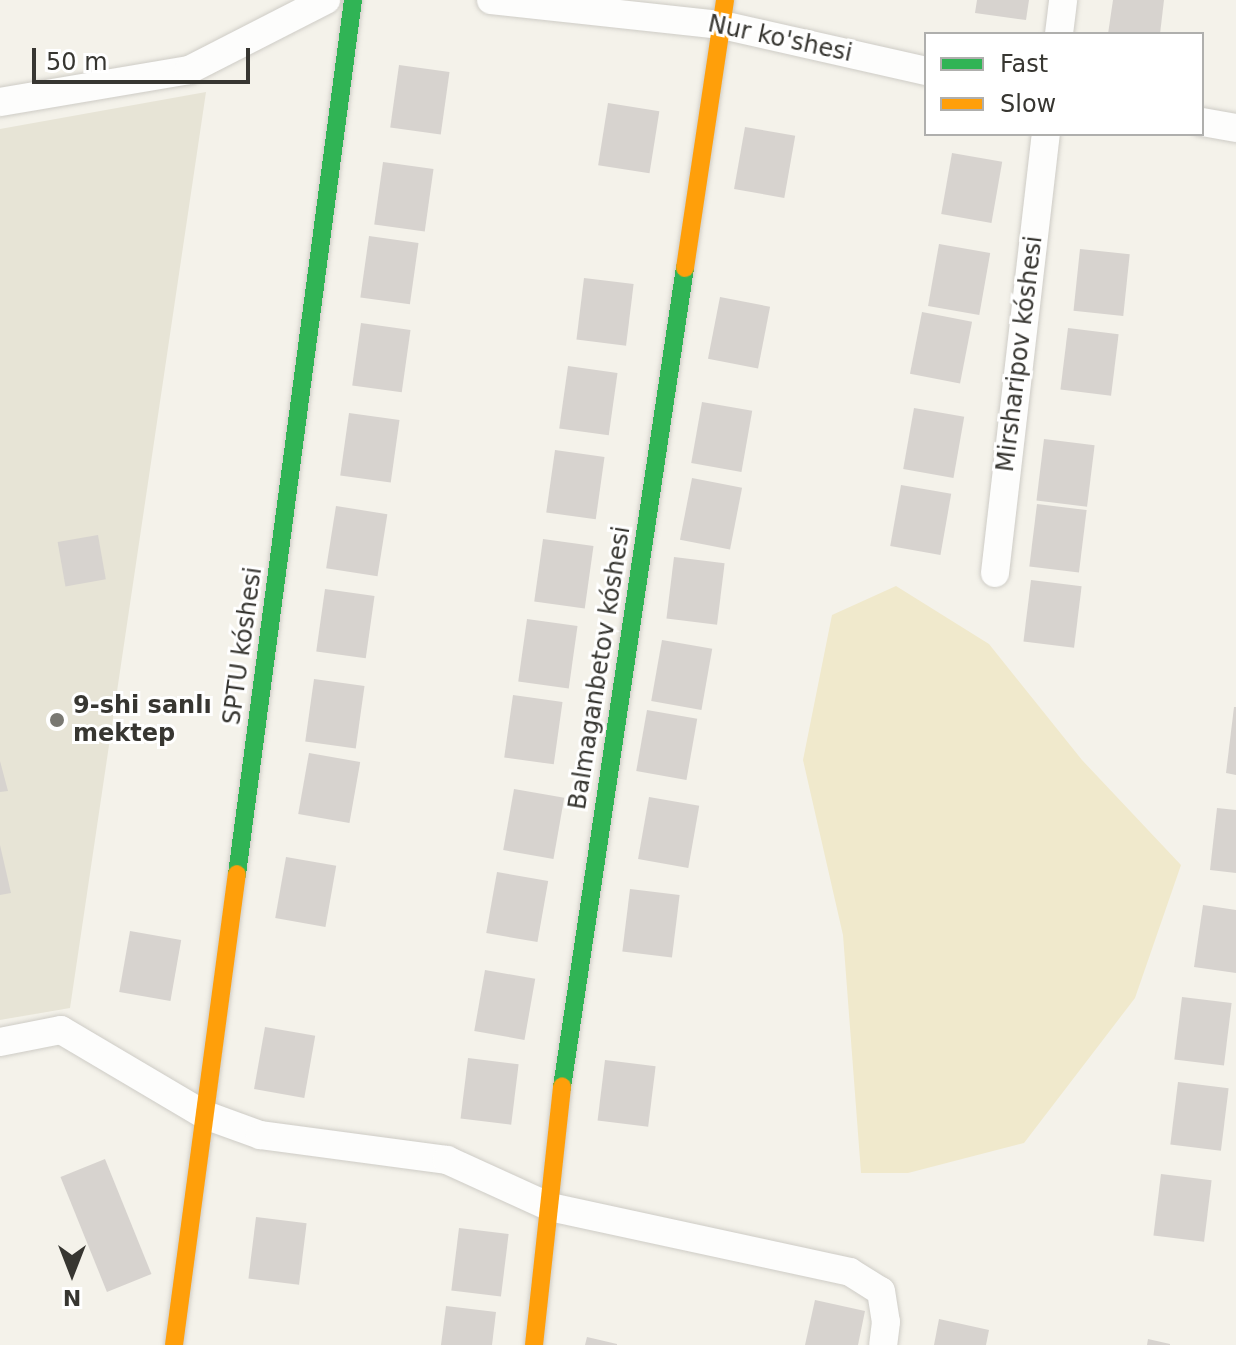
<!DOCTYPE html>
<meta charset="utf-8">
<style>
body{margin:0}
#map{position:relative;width:1236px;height:1345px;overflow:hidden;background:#f4f2ea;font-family:"DejaVu Sans",sans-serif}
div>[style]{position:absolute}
.built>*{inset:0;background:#e7e4d6}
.green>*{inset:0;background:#f0e9cc}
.building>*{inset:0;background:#d7d3cf;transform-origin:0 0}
.roads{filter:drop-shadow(0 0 2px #ceccc6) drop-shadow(0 0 2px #ceccc6)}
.street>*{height:28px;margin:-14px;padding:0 14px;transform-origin:14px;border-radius:14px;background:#fdfdfc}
.fast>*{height:18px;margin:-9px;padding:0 9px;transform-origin:9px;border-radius:9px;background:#30b455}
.slow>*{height:18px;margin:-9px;padding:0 9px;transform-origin:9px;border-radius:9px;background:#ff9f0a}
.dots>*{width:22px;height:22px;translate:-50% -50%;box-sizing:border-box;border:4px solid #fff;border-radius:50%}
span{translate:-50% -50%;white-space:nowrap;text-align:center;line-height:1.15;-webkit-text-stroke:6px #fff;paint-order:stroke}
.street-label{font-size:24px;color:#373631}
.poi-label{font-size:24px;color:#373631;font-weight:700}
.left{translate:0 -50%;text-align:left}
.legend{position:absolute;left:924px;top:32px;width:280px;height:104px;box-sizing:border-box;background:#fff;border:2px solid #afafad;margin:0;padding:10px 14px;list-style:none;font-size:24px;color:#373631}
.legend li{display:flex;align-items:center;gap:16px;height:40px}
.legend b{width:40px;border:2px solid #afafad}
.north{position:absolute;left:32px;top:1233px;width:80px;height:80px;-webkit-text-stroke:6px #fff;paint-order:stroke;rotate:180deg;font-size:22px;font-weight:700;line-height:32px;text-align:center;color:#373631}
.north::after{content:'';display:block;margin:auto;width:28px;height:36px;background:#373631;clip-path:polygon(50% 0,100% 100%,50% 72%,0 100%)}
.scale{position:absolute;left:32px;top:48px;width:218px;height:36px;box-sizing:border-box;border:4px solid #373631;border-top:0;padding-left:10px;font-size:24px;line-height:28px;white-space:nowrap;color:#373631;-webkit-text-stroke:6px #fff;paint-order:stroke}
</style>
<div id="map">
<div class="built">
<div style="clip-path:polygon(206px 92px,70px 1008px,0 1020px,0 129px)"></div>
</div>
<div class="green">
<div style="clip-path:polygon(896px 586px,989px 644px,1082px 760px,1181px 865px,1135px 998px,1024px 1143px,908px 1173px,861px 1173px,843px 935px,803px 760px,832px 615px)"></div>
</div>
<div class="building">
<div style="clip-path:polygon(977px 0,1029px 0,1026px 20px,975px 13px)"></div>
<div style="clip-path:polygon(1113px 0,1164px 0,1160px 34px,1108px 34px)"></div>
<div style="left:399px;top:65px;width:51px;height:63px;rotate:8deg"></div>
<div style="left:608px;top:103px;width:52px;height:63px;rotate:9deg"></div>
<div style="left:745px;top:127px;width:51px;height:63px;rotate:10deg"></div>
<div style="left:952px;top:153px;width:51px;height:62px;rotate:10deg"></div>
<div style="left:383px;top:162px;width:51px;height:63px;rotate:8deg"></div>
<div style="left:369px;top:236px;width:50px;height:62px;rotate:8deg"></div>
<div style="left:939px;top:244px;width:52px;height:63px;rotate:10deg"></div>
<div style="left:1080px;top:249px;width:50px;height:62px;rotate:6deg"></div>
<div style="left:584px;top:278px;width:50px;height:62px;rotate:7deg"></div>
<div style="left:720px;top:297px;width:51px;height:63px;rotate:11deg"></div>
<div style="left:922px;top:312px;width:51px;height:63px;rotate:11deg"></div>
<div style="left:361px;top:323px;width:50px;height:63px;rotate:8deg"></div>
<div style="left:1068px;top:328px;width:51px;height:62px;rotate:7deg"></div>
<div style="left:568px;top:366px;width:50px;height:63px;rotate:8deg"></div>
<div style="left:702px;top:402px;width:51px;height:62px;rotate:10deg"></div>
<div style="left:914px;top:408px;width:51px;height:62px;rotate:10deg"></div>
<div style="left:349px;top:413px;width:51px;height:63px;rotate:8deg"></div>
<div style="left:1044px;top:439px;width:51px;height:62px;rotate:7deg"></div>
<div style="left:555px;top:450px;width:50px;height:63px;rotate:8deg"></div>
<div style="left:692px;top:478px;width:51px;height:63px;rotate:11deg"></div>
<div style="left:901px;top:485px;width:51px;height:62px;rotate:10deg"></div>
<div style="left:1037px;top:504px;width:50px;height:63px;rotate:7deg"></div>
<div style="left:336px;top:506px;width:52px;height:63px;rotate:9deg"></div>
<div style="left:98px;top:535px;width:45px;height:41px;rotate:80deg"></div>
<div style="left:543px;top:539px;width:51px;height:63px;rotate:8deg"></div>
<div style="left:674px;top:557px;width:51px;height:62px;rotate:7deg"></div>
<div style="left:1031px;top:580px;width:51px;height:62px;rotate:7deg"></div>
<div style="left:325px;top:589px;width:50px;height:63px;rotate:8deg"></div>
<div style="left:527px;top:619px;width:51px;height:63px;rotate:8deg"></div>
<div style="left:662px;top:640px;width:51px;height:62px;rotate:10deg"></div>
<div style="left:314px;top:679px;width:51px;height:63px;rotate:8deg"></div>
<div style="left:513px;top:695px;width:50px;height:63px;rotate:8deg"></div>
<div style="clip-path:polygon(1234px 707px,1236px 707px,1236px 775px,1226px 773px)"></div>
<div style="left:647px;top:710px;width:51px;height:62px;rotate:10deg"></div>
<div style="left:309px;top:753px;width:52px;height:62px;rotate:10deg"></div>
<div style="clip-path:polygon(0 761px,8px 791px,0 792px)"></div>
<div style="left:514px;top:789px;width:51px;height:62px;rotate:10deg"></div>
<div style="left:649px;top:797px;width:51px;height:63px;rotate:10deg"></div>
<div style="clip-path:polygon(1217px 808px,1236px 810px,1236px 873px,1210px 870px)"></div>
<div style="clip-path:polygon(0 845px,11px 893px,0 895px)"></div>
<div style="left:286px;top:857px;width:51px;height:62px;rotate:10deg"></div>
<div style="left:497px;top:872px;width:52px;height:62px;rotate:10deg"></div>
<div style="left:630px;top:889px;width:50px;height:63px;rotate:7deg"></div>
<div style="clip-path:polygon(1203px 905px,1236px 910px,1236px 973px,1194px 967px)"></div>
<div style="left:130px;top:931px;width:52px;height:62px;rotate:10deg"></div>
<div style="left:485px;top:970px;width:51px;height:62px;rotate:10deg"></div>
<div style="left:1182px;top:997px;width:50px;height:63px;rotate:7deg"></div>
<div style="left:265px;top:1027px;width:51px;height:63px;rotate:10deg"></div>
<div style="left:468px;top:1058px;width:51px;height:61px;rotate:7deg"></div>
<div style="left:605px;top:1060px;width:51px;height:61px;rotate:7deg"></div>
<div style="left:1178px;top:1082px;width:51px;height:63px;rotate:7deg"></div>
<div style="left:105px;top:1159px;width:124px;height:48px;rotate:68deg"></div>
<div style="left:1161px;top:1174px;width:51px;height:62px;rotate:7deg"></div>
<div style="left:256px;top:1217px;width:51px;height:62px;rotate:7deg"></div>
<div style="left:459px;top:1228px;width:50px;height:63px;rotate:7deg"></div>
<div style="clip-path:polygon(815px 1300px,865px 1311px,858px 1345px,805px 1345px)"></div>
<div style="clip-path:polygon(446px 1306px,496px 1312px,492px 1345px,441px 1345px)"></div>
<div style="clip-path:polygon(939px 1319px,989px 1330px,986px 1345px,934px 1345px)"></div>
<div style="clip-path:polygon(587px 1337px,617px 1344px,617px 1345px,585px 1345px)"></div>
<div style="clip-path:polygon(1148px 1339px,1170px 1344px,1170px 1345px,1147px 1345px)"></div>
</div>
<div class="roads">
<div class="street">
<div style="left:491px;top:0;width:232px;rotate:6.2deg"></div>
<div style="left:722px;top:25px;width:209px;rotate:12.7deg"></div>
<div style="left:1059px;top:34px;width:34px;rotate:-83deg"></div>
<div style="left:0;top:102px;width:192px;rotate:-9.6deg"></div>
<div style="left:189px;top:70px;width:154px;rotate:-27.1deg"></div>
<div style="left:1202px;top:122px;width:35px;rotate:10deg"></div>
<div style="left:995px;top:573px;width:442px;rotate:-83.4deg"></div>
<div style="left:0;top:1042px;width:62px;rotate:-11.1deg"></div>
<div style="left:61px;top:1030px;width:167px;rotate:30.6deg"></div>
<div style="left:205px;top:1115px;width:59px;rotate:20deg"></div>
<div style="left:260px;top:1135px;width:189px;rotate:7.6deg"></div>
<div style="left:447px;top:1160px;width:113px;rotate:24.5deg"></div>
<div style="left:550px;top:1207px;width:307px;rotate:12.2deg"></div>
<div style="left:850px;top:1272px;width:36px;rotate:32deg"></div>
<div style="left:881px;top:1291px;width:31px;rotate:81deg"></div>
<div style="left:886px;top:1322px;width:23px;rotate:97deg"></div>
</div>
<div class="fast">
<div style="left:237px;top:874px;width:882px;rotate:-82.44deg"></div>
<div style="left:562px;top:1087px;width:828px;rotate:-81.46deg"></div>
</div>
<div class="slow">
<div style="left:685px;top:268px;width:271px;rotate:-81.5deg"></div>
<div style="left:174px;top:1345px;width:475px;rotate:-82.4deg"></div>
<div style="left:534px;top:1345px;width:260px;rotate:-83.8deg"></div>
</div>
</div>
<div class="dots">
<div style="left:57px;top:720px;background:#797872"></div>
</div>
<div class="street-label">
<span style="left:780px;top:39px;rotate:12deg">Nur ko'shesi</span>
<span style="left:1020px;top:354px;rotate:-83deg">Mirsharipov kóshesi</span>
<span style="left:243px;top:646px;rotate:-82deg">SPTU kóshesi</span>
<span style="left:600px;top:668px;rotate:-81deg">Balmaganbetov kóshesi</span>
</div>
<div class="poi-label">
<span class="left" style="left:73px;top:720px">9-shi sanlı<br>mektep</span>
</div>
<ul class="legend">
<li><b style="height:10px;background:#30b455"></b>Fast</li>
<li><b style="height:10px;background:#ff9f0a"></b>Slow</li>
</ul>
<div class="north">N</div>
<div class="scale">50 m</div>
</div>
